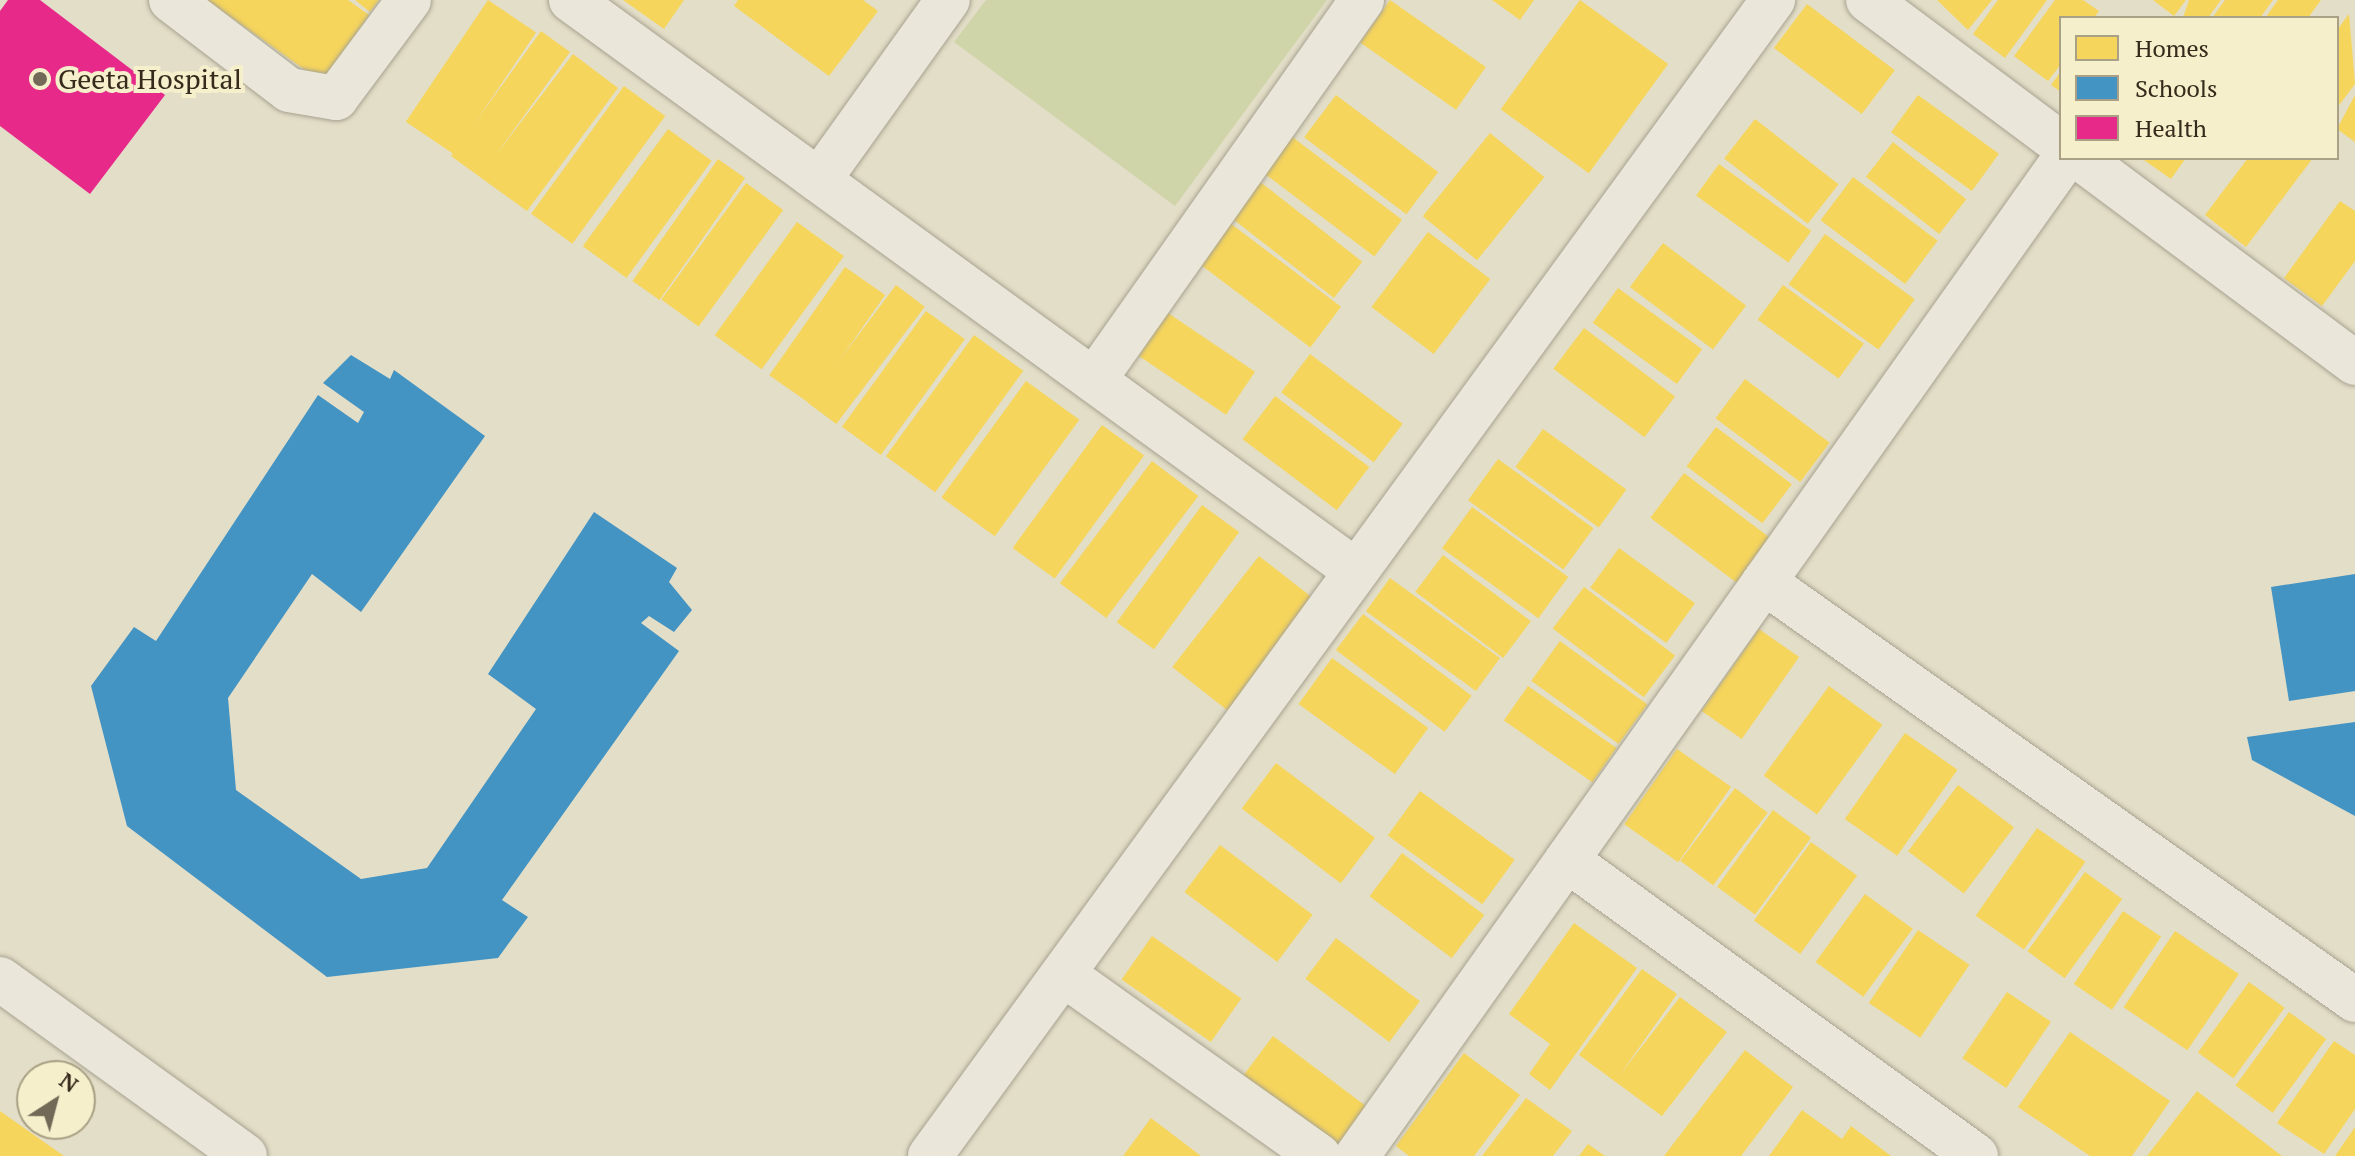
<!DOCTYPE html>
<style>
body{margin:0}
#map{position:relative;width:2355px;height:1156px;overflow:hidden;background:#e3dec7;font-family:"PT Serif",serif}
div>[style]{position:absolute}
.green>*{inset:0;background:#cfd4a9}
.homes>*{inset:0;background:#f6d55c;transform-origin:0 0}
.schools>*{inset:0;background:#4393c3}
.health>*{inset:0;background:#e7298a}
.roads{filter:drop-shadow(0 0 2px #a7a291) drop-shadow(0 0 2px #a7a291)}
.street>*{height:44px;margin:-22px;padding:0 22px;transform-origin:22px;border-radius:22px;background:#eae7da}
.dots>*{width:22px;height:22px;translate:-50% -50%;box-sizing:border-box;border:4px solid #f6efcb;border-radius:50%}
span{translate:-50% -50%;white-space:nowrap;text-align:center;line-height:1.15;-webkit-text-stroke:8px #f6efcb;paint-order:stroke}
.poi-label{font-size:28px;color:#352a1b}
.left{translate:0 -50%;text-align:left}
.legend{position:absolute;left:2059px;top:16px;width:280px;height:144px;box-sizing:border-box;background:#f6efcb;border:2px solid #a9a085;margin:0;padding:10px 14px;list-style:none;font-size:24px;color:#352a1b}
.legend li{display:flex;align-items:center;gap:16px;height:40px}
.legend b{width:40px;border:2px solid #a9a085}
.north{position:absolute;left:16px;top:1060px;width:80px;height:80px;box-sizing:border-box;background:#f6efcb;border:2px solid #a9a085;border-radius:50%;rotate:36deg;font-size:22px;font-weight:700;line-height:32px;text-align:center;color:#352a1b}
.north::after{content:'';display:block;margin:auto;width:28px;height:36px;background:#726957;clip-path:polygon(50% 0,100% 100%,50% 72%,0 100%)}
</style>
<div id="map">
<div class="green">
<div style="clip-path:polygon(986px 0,1327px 0,1175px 206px,954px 42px)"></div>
</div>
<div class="homes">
<div style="clip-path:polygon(207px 0,348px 0,369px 15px,322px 82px)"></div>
<div style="clip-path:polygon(355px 0,379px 0,370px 12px)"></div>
<div style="left:488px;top:0;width:58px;height:147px;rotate:34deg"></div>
<div style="clip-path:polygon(623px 0,684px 0,664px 29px)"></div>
<div style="clip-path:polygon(738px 0,863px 0,878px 11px,829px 76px,734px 6px)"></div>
<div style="left:1390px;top:0;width:117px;height:52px;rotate:35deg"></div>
<div style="clip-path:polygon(1492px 0,1534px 0,1520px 20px)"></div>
<div style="left:1580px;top:0;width:109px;height:135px;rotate:36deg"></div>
<div style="clip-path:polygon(1937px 0,1992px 0,1968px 30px)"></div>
<div style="clip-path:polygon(1998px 0,2047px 0,2005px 58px,1973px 34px)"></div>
<div style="clip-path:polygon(2055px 0,2083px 0,2099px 11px,2094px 18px,2061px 18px,2061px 64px,2048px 81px,2014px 56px)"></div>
<div style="clip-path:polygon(2153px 0,2186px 0,2174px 16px)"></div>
<div style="clip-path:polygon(2189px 0,2221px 0,2208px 18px,2183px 18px)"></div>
<div style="clip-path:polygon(2225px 0,2273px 0,2260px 18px,2212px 18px)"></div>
<div style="clip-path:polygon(2278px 0,2321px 0,2308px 18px,2265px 18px)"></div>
<div style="left:1807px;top:4px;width:110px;height:55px;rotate:37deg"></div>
<div style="clip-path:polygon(2349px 14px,2355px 84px,2337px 108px,2337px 30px)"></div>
<div style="clip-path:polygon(541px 31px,570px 52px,495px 156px,573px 54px,618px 88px,527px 211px,451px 156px)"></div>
<div style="clip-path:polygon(2061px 71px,2061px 92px,2051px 85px)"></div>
<div style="left:624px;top:86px;width:51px;height:158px;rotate:36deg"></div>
<div style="left:1336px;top:95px;width:128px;height:53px;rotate:37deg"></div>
<div style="left:1918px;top:95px;width:100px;height:46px;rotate:36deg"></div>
<div style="clip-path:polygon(2355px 95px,2355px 142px,2337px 129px)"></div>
<div style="left:1755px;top:119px;width:106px;height:50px;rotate:38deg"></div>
<div style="left:668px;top:129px;width:54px;height:145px;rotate:36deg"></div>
<div style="left:1490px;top:133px;width:70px;height:107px;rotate:39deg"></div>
<div style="left:1291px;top:136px;width:139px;height:46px;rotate:37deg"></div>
<div style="left:1893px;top:142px;width:93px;height:44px;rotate:38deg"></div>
<div style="clip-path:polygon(2141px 158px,2186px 158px,2171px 179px)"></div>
<div style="clip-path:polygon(2248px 158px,2313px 158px,2246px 247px,2205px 215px)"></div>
<div style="left:718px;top:159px;width:33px;height:149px;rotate:35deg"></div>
<div style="left:1719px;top:164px;width:114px;height:39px;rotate:36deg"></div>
<div style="left:1853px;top:177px;width:106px;height:54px;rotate:37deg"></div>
<div style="left:1259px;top:181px;width:131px;height:46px;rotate:38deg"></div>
<div style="left:746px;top:183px;width:46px;height:144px;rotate:36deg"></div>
<div style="clip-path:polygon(2340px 201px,2355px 211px,2355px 261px,2322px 306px,2284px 278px)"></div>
<div style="left:1226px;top:220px;width:144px;height:51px;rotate:37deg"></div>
<div style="left:797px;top:222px;width:58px;height:140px;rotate:36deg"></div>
<div style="left:1428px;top:232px;width:78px;height:94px;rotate:37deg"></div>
<div style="left:1825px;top:234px;width:111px;height:62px;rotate:36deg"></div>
<div style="left:1663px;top:243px;width:104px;height:55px;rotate:37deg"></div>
<div style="left:845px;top:267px;width:49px;height:132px;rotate:35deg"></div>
<div style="left:896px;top:285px;width:36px;height:147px;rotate:37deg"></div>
<div style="left:1783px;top:285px;width:100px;height:43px;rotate:36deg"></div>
<div style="left:1618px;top:288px;width:104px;height:43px;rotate:36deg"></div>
<div style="left:926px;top:311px;width:48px;height:143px;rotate:36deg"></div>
<div style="left:1168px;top:313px;width:105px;height:52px;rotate:34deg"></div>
<div style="left:1584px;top:328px;width:114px;height:51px;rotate:37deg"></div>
<div style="left:974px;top:335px;width:61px;height:150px;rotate:36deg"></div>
<div style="left:1310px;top:354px;width:116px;height:48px;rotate:37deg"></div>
<div style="left:1745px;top:379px;width:106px;height:49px;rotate:37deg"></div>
<div style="left:1026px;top:381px;width:66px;height:144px;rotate:36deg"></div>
<div style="left:1275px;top:396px;width:118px;height:54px;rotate:37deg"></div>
<div style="left:1102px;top:425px;width:52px;height:152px;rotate:36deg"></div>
<div style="left:1716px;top:427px;width:95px;height:49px;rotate:37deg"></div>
<div style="left:1543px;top:429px;width:103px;height:47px;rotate:36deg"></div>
<div style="left:1498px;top:459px;width:118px;height:51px;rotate:36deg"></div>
<div style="left:1152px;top:461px;width:58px;height:153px;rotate:37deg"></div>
<div style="left:1684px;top:473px;width:111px;height:56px;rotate:37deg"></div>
<div style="left:1202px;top:505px;width:46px;height:145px;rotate:36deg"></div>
<div style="left:1472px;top:507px;width:119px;height:51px;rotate:36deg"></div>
<div style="left:1619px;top:548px;width:94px;height:49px;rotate:36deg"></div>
<div style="left:1443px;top:555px;width:110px;height:46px;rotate:37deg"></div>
<div style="left:1259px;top:556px;width:72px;height:141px;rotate:38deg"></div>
<div style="left:1390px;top:578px;width:136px;height:41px;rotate:36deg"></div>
<div style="left:1584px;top:587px;width:114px;height:52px;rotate:37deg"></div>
<div style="left:1363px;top:614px;width:136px;height:45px;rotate:37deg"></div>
<div style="left:1759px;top:629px;width:49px;height:100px;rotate:35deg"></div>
<div style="left:1560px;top:641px;width:108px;height:49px;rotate:36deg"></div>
<div style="left:1332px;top:658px;width:119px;height:57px;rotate:36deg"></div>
<div style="left:1528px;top:686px;width:108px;height:42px;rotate:35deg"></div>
<div style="left:1829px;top:686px;width:66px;height:111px;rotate:36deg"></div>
<div style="left:1905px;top:733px;width:64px;height:105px;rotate:35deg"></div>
<div style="left:1677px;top:749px;width:66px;height:92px;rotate:35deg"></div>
<div style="left:1276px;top:763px;width:124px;height:57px;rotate:37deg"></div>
<div style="left:1958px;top:785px;width:70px;height:83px;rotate:37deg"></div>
<div style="left:1735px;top:788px;width:41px;height:91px;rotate:37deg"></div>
<div style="left:1420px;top:791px;width:117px;height:55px;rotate:36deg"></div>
<div style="left:1773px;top:810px;width:47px;height:95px;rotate:36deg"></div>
<div style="left:2037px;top:828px;width:59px;height:107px;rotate:35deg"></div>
<div style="left:1811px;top:842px;width:57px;height:97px;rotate:36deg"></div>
<div style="left:1220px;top:845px;width:116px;height:59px;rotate:37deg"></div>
<div style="left:1402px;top:853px;width:103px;height:54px;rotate:37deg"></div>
<div style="left:2085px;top:872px;width:46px;height:98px;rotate:36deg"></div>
<div style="left:1865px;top:894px;width:59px;height:84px;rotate:36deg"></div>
<div style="left:2123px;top:911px;width:46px;height:88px;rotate:34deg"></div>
<div style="clip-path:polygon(1574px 923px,1637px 968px,1550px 1090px,1529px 1074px,1550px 1044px,1509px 1014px)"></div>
<div style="left:1918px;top:930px;width:62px;height:88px;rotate:34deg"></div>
<div style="left:2175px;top:931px;width:77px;height:92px;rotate:34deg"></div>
<div style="left:1152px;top:936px;width:109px;height:53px;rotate:35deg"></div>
<div style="left:1336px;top:938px;width:105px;height:51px;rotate:37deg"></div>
<div style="clip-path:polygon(1642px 969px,1677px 994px,1619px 1076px,1680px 997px,1727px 1032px,1662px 1116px,1579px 1055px)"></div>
<div style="left:2249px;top:982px;width:44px;height:87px;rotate:36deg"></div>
<div style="left:2007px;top:992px;width:53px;height:80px;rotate:34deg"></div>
<div style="left:2289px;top:1012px;width:46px;height:91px;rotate:36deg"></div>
<div style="clip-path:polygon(2070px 1032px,2170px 1101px,2132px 1156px,2090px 1156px,2018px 1107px)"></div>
<div style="left:1273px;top:1036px;width:124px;height:49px;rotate:37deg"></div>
<div style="clip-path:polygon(2334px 1041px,2355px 1055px,2355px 1109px,2324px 1154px,2277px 1123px)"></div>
<div style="clip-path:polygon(1745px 1050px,1793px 1087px,1741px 1156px,1664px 1156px)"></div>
<div style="clip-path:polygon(1464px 1053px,1520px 1095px,1474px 1156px,1409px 1156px,1396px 1146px)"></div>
<div style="clip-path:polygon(2197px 1091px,2282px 1156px,2147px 1156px)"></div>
<div style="clip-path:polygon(1526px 1098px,1572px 1131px,1553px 1156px,1482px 1156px)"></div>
<div style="clip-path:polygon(1802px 1110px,1842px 1139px,1851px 1126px,1891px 1156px,1769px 1156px)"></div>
<div style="clip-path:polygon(0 1111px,64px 1156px,0 1156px)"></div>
<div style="clip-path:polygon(1151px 1118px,1201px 1156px,1123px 1156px)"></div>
<div style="clip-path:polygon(2355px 1127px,2355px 1156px,2335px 1156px)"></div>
<div style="clip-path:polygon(1588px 1144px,1605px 1156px,1579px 1156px)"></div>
</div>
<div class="schools">
<div style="clip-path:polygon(351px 355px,390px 379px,394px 370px,485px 436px,361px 612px,312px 574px,228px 698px,236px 790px,361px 879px,427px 868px,536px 709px,488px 674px,594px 512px,677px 568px,669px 582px,692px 610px,674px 632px,649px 616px,641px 623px,679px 651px,502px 900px,528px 917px,498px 958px,327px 977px,127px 826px,91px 686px,134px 627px,156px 641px,318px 395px,358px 423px,364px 412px,323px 383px)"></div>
<div style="clip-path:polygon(2355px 574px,2355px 691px,2289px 701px,2271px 587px)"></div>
<div style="clip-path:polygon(2355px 722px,2355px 816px,2252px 760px,2247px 737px)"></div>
</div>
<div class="health">
<div style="clip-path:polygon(8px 0,40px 0,165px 95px,90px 194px,0 126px,0 11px)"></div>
</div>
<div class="roads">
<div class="street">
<div style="left:171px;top:0;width:148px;rotate:37.3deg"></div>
<div style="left:289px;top:90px;width:48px;rotate:9.7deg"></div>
<div style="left:336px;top:98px;width:122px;rotate:-53.3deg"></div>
<div style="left:571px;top:0;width:971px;rotate:36.03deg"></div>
<div style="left:1868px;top:0;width:241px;rotate:36.7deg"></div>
<div style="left:2080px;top:158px;width:343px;rotate:36.7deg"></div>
<div style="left:819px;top:180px;width:221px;rotate:-54.4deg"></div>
<div style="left:1094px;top:380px;width:465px;rotate:-54.8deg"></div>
<div style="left:1764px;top:582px;width:724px;rotate:35.27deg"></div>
<div style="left:1567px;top:860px;width:505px;rotate:35.89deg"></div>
<div style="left:1063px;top:974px;width:314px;rotate:35.4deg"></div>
<div style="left:0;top:979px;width:302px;rotate:35.8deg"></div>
<div style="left:930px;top:1156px;width:1431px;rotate:-53.9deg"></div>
<div style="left:1357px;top:1156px;width:1224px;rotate:-54.65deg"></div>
</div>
</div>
<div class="dots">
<div style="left:40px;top:79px;background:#726957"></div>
</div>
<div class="poi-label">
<span class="left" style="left:58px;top:79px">Geeta Hospital</span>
</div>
<ul class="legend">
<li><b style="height:22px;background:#f6d55c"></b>Homes</li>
<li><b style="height:22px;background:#4393c3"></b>Schools</li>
<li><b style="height:22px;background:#e7298a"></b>Health</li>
</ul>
<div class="north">N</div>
</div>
